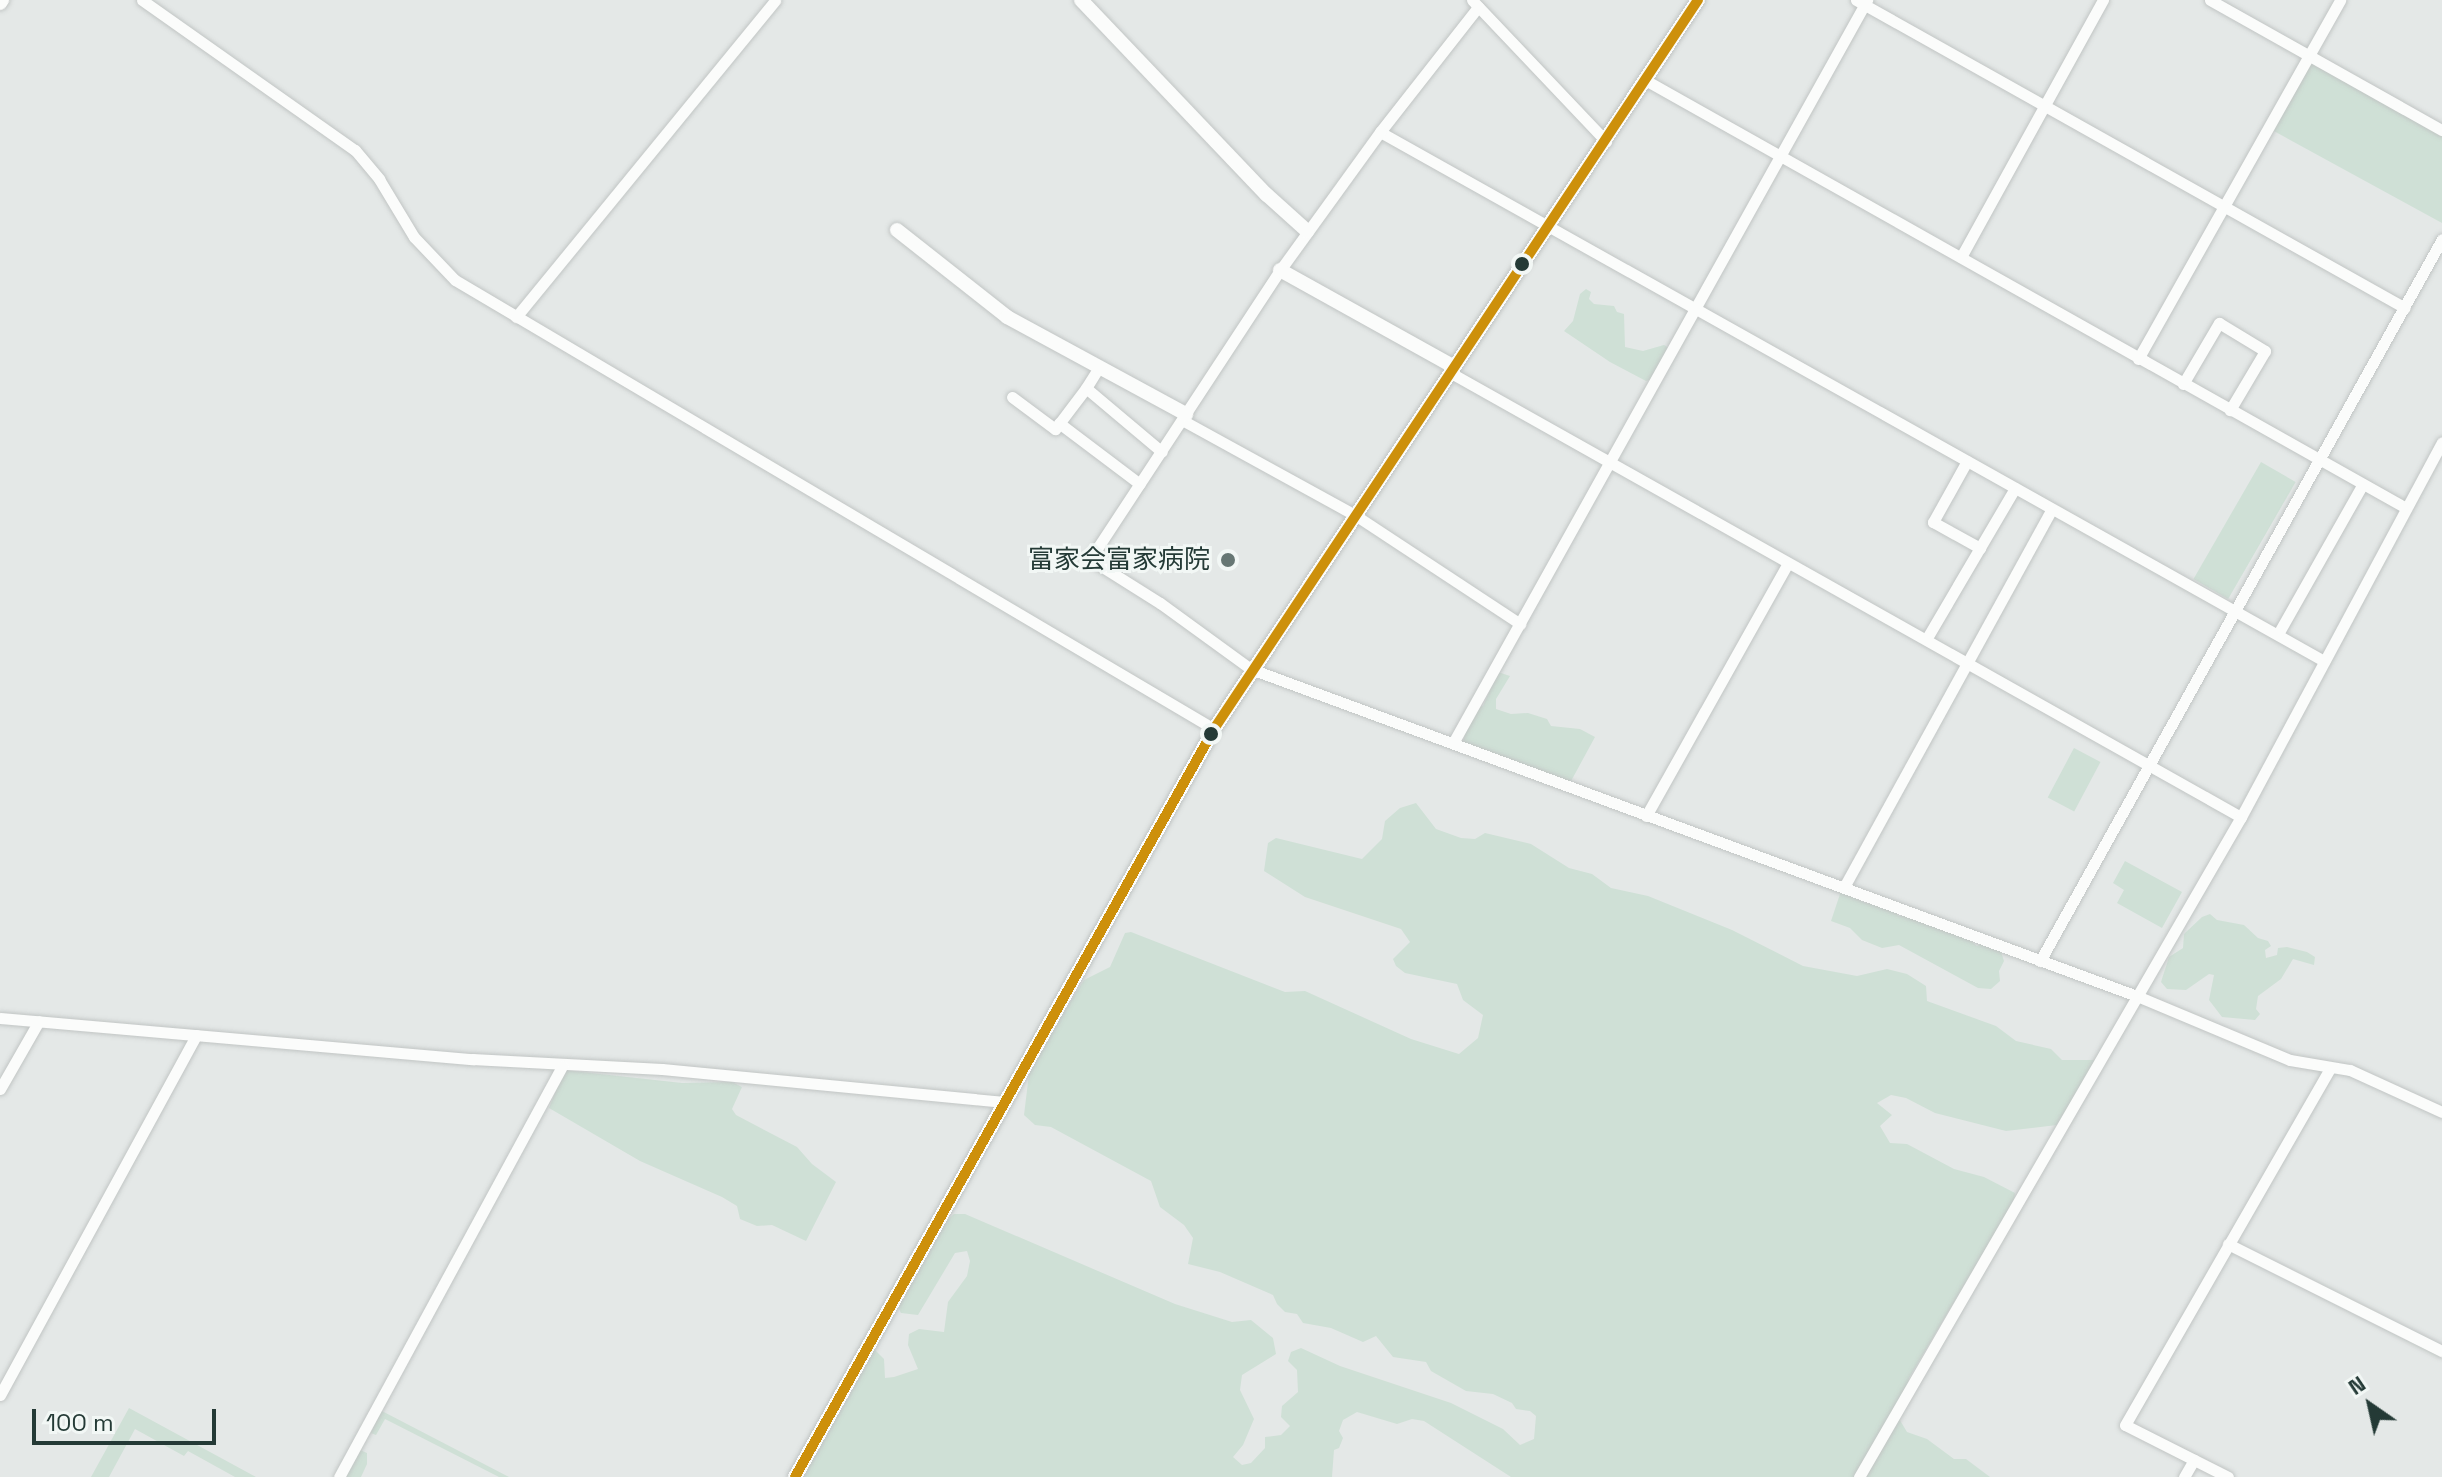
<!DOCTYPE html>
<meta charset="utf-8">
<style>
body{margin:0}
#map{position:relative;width:2442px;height:1477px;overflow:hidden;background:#e4e8e7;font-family:"Space Grotesk","Noto Sans JP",sans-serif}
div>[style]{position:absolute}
.green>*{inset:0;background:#cfe0d6;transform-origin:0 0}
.roads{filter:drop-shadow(0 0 2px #c1c5c4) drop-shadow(0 0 2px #c1c5c4)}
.minor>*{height:11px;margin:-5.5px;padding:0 5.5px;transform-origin:5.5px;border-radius:5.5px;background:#fbfcfb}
.tertiary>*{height:14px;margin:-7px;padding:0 7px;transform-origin:7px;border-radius:7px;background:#fbfcfb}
.secondary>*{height:14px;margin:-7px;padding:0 7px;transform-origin:7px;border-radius:7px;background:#fbfcfb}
.bus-1>*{height:10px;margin:-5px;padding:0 5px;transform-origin:5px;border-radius:5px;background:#cd900b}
.dots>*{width:22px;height:22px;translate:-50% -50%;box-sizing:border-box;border:4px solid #f2f7f5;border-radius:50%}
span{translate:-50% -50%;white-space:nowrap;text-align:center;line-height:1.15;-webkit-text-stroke:6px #f2f7f5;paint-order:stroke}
.poi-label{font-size:26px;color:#243a36}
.right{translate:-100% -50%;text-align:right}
.north{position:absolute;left:2330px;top:1365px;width:80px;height:80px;-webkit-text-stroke:6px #f2f7f5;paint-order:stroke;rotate:326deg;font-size:22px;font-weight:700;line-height:32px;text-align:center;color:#243a36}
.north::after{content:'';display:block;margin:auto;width:28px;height:36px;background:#243a36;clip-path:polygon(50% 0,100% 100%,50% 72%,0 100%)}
.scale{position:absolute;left:32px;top:1409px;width:184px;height:36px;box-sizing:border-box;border:4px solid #243a36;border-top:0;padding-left:10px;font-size:24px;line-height:28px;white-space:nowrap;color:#243a36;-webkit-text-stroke:6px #f2f7f5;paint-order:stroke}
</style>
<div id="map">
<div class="green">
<div style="clip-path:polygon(2312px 60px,2442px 133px,2442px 223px,2272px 130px)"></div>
<div style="clip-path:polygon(1586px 289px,1591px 292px,1589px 299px,1594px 304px,1614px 306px,1617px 312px,1624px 314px,1625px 347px,1643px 351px,1664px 345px,1669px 348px,1652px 379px,1646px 381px,1610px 362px,1564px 331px,1573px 321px,1580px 294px)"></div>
<div style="left:2261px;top:462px;width:40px;height:135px;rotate:30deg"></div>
<div style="clip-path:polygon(1498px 672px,1510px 676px,1496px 699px,1496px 709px,1511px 714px,1528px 713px,1547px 719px,1551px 726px,1580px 729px,1595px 737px,1570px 783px,1463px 749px,1465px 728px,1476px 708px,1483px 706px)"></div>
<div style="left:2074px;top:748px;width:30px;height:56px;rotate:28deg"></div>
<div style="clip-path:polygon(1416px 803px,1436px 829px,1461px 838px,1475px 839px,1485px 833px,1531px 844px,1569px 868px,1592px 874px,1611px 888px,1648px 896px,1732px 930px,1803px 966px,1857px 976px,1887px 969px,1907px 974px,1926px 986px,1927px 1001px,1996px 1026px,2016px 1041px,2051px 1049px,2062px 1060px,2096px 1060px,2057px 1125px,2006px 1131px,1935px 1113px,1906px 1098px,1891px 1095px,1877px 1103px,1892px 1115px,1880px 1126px,1890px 1143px,1907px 1144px,1954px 1169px,1984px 1177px,2015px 1193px,2014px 1201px,1909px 1378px,1904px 1410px,1898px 1417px,1907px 1432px,1927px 1439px,1954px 1459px,1966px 1459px,1990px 1477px,1511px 1477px,1424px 1421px,1412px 1419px,1397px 1424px,1357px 1412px,1343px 1420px,1339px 1431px,1343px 1438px,1339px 1448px,1334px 1450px,1332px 1477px,801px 1477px,808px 1461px,819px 1451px,828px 1426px,842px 1409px,874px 1349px,884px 1359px,885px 1378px,894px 1377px,918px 1369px,908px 1345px,909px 1334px,919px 1329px,944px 1332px,948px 1302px,967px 1276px,970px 1261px,967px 1251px,955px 1253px,918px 1315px,901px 1313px,898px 1307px,922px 1259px,944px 1223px,954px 1214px,965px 1214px,1175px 1304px,1232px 1322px,1251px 1320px,1273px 1338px,1276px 1354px,1242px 1375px,1240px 1390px,1254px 1419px,1243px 1445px,1233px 1457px,1242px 1465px,1251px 1463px,1265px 1448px,1265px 1437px,1281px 1435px,1290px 1426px,1281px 1417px,1282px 1406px,1298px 1392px,1297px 1370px,1288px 1361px,1291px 1352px,1301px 1348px,1340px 1366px,1451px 1403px,1503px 1429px,1520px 1445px,1534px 1439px,1536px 1416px,1530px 1411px,1516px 1409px,1512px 1403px,1493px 1394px,1466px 1391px,1431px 1371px,1426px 1362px,1393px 1357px,1376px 1336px,1363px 1342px,1331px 1328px,1303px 1323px,1297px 1314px,1285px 1312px,1277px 1304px,1273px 1295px,1220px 1272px,1188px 1264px,1193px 1238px,1184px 1225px,1160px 1207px,1151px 1181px,1051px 1127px,1035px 1125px,1024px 1115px,1029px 1074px,1057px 1023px,1084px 980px,1110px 967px,1125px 933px,1131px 932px,1285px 992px,1305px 991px,1411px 1039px,1459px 1054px,1478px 1038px,1483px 1015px,1463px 1000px,1457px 984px,1405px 973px,1396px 966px,1393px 959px,1410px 942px,1401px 929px,1305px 897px,1264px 871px,1268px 843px,1276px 838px,1362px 859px,1382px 839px,1385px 821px,1400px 808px)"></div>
<div style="clip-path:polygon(2125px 861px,2182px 892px,2162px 928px,2117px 903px,2124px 890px,2113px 883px)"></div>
<div style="clip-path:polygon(1841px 891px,1865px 903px,1893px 908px,1898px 916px,1913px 916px,1964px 936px,1977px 946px,1983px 943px,2000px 949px,2004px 961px,1999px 971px,2000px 981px,1991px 989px,1978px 988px,1899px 945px,1882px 948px,1862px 940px,1850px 928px,1831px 921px)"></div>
<div style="clip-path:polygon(2210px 914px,2217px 920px,2244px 925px,2258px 938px,2268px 941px,2271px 946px,2265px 950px,2266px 958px,2277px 955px,2278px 948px,2287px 947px,2307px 952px,2315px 957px,2314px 965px,2293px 959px,2281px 979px,2258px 996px,2256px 1009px,2260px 1014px,2255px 1020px,2222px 1017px,2209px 1000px,2214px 975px,2209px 974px,2186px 990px,2167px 989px,2161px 982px,2169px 957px,2183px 948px,2184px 934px,2202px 917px)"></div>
<div style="clip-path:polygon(564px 1070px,682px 1083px,732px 1082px,742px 1087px,732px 1109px,736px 1115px,797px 1147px,812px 1164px,836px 1182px,806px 1241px,772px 1225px,757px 1226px,740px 1219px,737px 1206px,722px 1197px,640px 1161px,549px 1108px)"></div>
<div style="clip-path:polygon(129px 1408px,256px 1477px,235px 1477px,188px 1451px,184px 1456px,135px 1429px,109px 1477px,91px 1477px)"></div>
<div style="clip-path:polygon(380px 1410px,509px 1477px,499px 1477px,385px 1419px,376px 1435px,371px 1433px)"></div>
<div style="clip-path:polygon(358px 1449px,367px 1453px,367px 1464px,361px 1477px,344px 1477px)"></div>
</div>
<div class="roads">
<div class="minor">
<div style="left:142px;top:0;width:261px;rotate:35.2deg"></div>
<div style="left:355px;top:150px;width:38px;rotate:50deg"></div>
<div style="left:379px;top:179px;width:68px;rotate:58.9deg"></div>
<div style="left:414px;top:237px;width:59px;rotate:46.4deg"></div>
<div style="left:455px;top:280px;width:882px;rotate:30.61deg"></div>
<div style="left:1472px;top:0;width:195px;rotate:46.5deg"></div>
<div style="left:1856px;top:0;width:629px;rotate:29.29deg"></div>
<div style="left:2210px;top:0;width:266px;rotate:29.3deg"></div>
<div style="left:1647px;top:81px;width:871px;rotate:29.36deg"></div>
<div style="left:1380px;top:132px;width:159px;rotate:-51.9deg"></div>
<div style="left:1961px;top:257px;width:294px;rotate:-61.1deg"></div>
<div style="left:516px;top:317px;width:409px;rotate:-50.7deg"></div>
<div style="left:2138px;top:359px;width:412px;rotate:-60.6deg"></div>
<div style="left:1451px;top:373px;width:906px;rotate:29.34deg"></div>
<div style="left:2183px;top:384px;width:71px;rotate:-59.5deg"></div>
<div style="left:2219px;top:323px;width:54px;rotate:31.3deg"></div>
<div style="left:2265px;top:351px;width:69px;rotate:120.7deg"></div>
<div style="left:1086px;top:388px;width:22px;rotate:-58deg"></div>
<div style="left:1012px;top:397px;width:54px;rotate:36.7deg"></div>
<div style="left:1055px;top:429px;width:51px;rotate:-52.9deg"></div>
<div style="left:1086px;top:388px;width:99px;rotate:40.1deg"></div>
<div style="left:1182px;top:420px;width:197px;rotate:28.8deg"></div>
<div style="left:1355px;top:515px;width:198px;rotate:33.4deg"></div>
<div style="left:1059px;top:423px;width:101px;rotate:37deg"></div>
<div style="left:1967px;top:461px;width:70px;rotate:119.1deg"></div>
<div style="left:1933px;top:522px;width:54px;rotate:29deg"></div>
<div style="left:2278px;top:634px;width:172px;rotate:-60.5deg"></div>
<div style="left:1927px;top:638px;width:174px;rotate:-59.6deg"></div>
<div style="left:2324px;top:661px;width:1082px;rotate:-150.73deg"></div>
<div style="left:1380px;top:132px;width:170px;rotate:125.9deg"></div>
<div style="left:1280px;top:270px;width:346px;rotate:123.3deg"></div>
<div style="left:1090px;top:559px;width:83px;rotate:32.2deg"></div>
<div style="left:1160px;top:603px;width:112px;rotate:36deg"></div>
<div style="left:1251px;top:669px;width:944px;rotate:20.26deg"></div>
<div style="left:2137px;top:996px;width:166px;rotate:22.7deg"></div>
<div style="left:2290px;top:1060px;width:61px;rotate:9.5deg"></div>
<div style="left:2350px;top:1070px;width:101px;rotate:24.5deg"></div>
<div style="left:1453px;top:743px;width:851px;rotate:-60.87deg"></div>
<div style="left:1646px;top:816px;width:290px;rotate:-60.7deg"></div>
<div style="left:1844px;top:887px;width:431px;rotate:-61.2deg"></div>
<div style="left:2040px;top:961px;width:826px;rotate:-60.89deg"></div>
<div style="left:0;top:1018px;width:474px;rotate:5deg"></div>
<div style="left:472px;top:1059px;width:190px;rotate:3deg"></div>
<div style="left:662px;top:1069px;width:344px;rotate:5.5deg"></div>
<div style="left:0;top:1089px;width:78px;rotate:-60.2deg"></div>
<div style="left:2228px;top:1244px;width:239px;rotate:26.6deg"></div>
<div style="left:0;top:1395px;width:410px;rotate:-61.4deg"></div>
<div style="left:339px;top:1477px;width:468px;rotate:-61.5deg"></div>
<div style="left:1859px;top:1477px;width:763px;rotate:-59.94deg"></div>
<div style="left:2241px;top:817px;width:425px;rotate:-61.8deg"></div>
<div style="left:2184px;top:1477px;width:20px;rotate:-60deg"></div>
<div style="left:2228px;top:1477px;width:115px;rotate:-153.2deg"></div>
<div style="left:2125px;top:1425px;width:412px;rotate:-60.1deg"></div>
</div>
<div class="tertiary">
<div style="left:1081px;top:0;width:269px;rotate:46.4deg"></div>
<div style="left:1267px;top:195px;width:54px;rotate:42deg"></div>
<div style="left:0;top:3px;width:4px;rotate:-56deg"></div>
<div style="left:897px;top:230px;width:140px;rotate:38.3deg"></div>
<div style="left:1007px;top:317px;width:204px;rotate:28.5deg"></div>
<div style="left:1280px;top:270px;width:199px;rotate:29.1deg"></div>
</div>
<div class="secondary">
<div style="left:795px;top:1477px;width:857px;rotate:-60.74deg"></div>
<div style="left:1214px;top:729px;width:875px;rotate:-56.42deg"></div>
</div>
</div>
<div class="bus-1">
<div style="left:795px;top:1477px;width:857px;rotate:-60.74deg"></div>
<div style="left:1214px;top:729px;width:875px;rotate:-56.42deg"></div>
</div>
<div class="dots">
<div style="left:1522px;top:264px;background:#243a36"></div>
<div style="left:1228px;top:560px;background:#677774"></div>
<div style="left:1211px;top:734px;background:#243a36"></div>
</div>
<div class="poi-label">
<span class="right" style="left:1210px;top:560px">富家会富家病院</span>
</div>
<div class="north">N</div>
<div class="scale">100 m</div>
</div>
